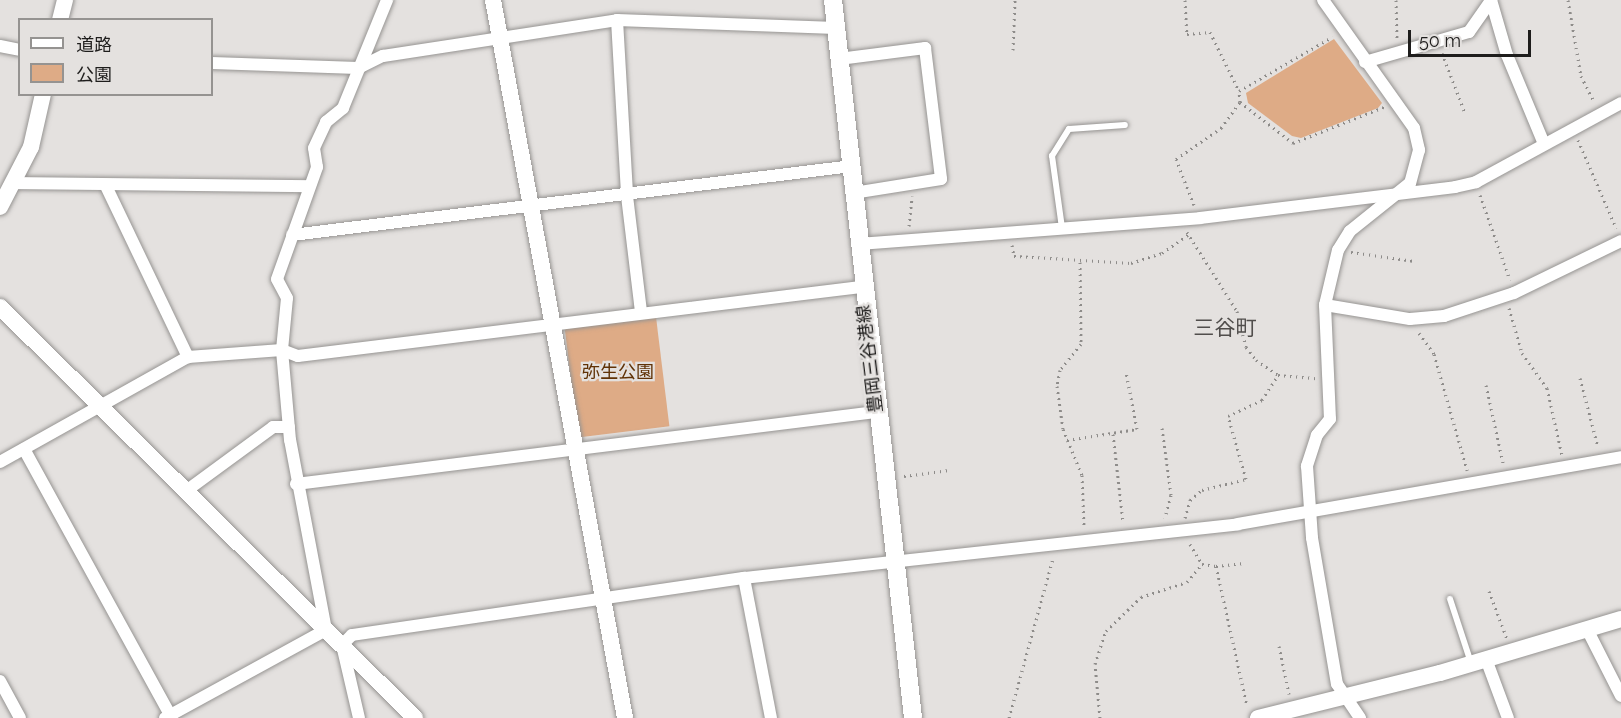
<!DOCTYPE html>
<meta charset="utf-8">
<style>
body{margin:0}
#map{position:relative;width:1621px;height:718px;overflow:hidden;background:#e4e1df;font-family:Raleway,"Noto Sans JP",sans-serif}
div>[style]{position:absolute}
.green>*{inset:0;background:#deab86;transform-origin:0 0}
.path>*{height:3px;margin-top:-1.5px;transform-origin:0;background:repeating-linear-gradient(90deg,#8e8c8a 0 1.5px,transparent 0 6px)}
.roads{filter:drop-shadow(0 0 2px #969492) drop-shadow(0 0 2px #969492)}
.service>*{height:6px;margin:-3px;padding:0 3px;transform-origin:3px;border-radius:3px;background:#fff}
.minor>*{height:12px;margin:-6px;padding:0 6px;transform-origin:6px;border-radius:6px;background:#fff}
.tertiary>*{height:16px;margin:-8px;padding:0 8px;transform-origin:8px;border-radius:8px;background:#fff}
.secondary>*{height:18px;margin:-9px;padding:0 9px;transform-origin:9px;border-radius:9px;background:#fff}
span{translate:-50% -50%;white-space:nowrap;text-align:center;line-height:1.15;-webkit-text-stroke:4.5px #e4e1df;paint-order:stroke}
.street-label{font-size:18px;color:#1e1d1c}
.park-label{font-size:18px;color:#603206}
.quarter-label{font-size:21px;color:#514e4c}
.legend{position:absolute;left:18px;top:18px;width:195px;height:78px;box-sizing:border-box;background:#e4e1df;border:2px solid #959391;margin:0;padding:8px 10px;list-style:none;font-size:18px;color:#1e1d1c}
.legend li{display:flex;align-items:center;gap:12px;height:30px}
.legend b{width:30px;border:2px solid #959391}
.scale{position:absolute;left:1408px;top:30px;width:123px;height:27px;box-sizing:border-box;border:3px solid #1e1d1c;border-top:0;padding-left:8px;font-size:18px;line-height:21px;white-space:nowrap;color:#1e1d1c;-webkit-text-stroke:4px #e4e1df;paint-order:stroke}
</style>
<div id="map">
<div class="green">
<div style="clip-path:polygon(1334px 39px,1382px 103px,1378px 108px,1301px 138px,1292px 136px,1248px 103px,1246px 93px)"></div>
<div style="left:656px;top:317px;width:110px;height:92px;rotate:83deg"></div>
</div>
<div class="path">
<div style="left:1185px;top:0;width:34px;rotate:87deg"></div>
<div style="left:1187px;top:34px;width:23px;rotate:-5deg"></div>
<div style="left:1210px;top:32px;width:66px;rotate:63.8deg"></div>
<div style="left:1396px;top:0;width:40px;rotate:88.6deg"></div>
<div style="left:1568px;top:0;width:77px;rotate:80.3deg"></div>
<div style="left:1581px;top:76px;width:29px;rotate:63deg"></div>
<div style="left:1013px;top:50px;width:50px;rotate:-87.7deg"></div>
<div style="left:1442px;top:53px;width:64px;rotate:69deg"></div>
<div style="left:1240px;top:102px;width:67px;rotate:37.7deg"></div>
<div style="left:1293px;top:143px;width:98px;rotate:-21.6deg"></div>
<div style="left:1578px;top:140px;width:96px;rotate:66.6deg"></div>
<div style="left:1480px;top:195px;width:90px;rotate:70.6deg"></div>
<div style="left:1194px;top:205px;width:49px;rotate:-111.4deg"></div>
<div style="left:1176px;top:159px;width:55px;rotate:-34.6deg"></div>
<div style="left:1221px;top:128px;width:32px;rotate:-54deg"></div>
<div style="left:1240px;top:102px;width:11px;rotate:-95deg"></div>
<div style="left:1239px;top:91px;width:108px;rotate:-30.1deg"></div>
<div style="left:909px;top:226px;width:30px;rotate:-84deg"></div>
<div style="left:1187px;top:232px;width:93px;rotate:57.7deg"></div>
<div style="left:1237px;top:311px;width:37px;rotate:76deg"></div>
<div style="left:1246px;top:347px;width:16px;rotate:52deg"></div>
<div style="left:1256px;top:360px;width:27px;rotate:34deg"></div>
<div style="left:1278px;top:375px;width:38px;rotate:5deg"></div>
<div style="left:1012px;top:245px;width:11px;rotate:80deg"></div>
<div style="left:1014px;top:256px;width:117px;rotate:3.4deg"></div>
<div style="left:1131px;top:263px;width:33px;rotate:-18deg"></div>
<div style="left:1162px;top:253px;width:32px;rotate:-35deg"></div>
<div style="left:1351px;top:252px;width:64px;rotate:8.1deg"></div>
<div style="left:1080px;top:262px;width:82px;rotate:89.3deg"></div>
<div style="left:1081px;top:344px;width:33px;rotate:129deg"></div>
<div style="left:1060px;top:370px;width:16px;rotate:101deg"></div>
<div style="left:1057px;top:386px;width:43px;rotate:82.1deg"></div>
<div style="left:1063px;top:429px;width:50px;rotate:67.6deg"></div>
<div style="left:1082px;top:475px;width:51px;rotate:87.8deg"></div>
<div style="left:1509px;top:308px;width:47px;rotate:73.9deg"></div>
<div style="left:1522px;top:353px;width:43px;rotate:54.5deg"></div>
<div style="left:1547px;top:388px;width:69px;rotate:77.4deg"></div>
<div style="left:1419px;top:333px;width:26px;rotate:54deg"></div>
<div style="left:1434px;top:354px;width:121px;rotate:74.1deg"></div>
<div style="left:1580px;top:378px;width:71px;rotate:75.4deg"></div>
<div style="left:1486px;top:385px;width:80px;rotate:77.7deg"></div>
<div style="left:1162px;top:428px;width:68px;rotate:82.3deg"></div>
<div style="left:1171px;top:495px;width:24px;rotate:105deg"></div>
<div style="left:1113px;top:434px;width:89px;rotate:83.5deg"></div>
<div style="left:1067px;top:440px;width:71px;rotate:-8.9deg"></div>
<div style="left:1137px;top:429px;width:58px;rotate:-100.9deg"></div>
<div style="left:904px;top:476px;width:46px;rotate:-7.4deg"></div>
<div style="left:1185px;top:518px;width:19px;rotate:-74deg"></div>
<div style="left:1190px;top:500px;width:16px;rotate:-40deg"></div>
<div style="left:1202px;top:490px;width:45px;rotate:-14deg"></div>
<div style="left:1246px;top:479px;width:66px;rotate:-105.9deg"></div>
<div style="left:1228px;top:416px;width:38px;rotate:-25deg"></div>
<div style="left:1262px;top:400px;width:30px;rotate:-57deg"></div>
<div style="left:1190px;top:544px;width:23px;rotate:59deg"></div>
<div style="left:1202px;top:564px;width:14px;rotate:8deg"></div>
<div style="left:1216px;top:566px;width:143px;rotate:77.5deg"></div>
<div style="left:1216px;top:566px;width:30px;rotate:-6deg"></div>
<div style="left:1489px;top:591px;width:51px;rotate:69.4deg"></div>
<div style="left:1279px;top:646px;width:49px;rotate:78.2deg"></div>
<div style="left:1009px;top:718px;width:166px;rotate:-74.6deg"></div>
<div style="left:1100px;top:718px;width:54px;rotate:-95.3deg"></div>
<div style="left:1095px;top:664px;width:35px;rotate:-72deg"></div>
<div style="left:1106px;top:631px;width:49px;rotate:-44.2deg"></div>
<div style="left:1141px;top:597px;width:48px;rotate:-18.1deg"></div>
<div style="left:1187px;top:582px;width:23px;rotate:-50deg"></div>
</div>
<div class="roads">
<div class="service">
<div style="left:1062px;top:228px;width:73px;rotate:-97.9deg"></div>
<div style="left:1052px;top:156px;width:32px;rotate:-58deg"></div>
<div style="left:1069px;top:129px;width:56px;rotate:-4.1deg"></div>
<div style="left:1450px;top:599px;width:67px;rotate:71.8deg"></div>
</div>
<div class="minor">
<div style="left:1323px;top:0;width:157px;rotate:54.6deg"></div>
<div style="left:1414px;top:128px;width:23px;rotate:77deg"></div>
<div style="left:1419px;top:150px;width:34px;rotate:105deg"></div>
<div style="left:1410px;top:183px;width:77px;rotate:141.3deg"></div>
<div style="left:1350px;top:231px;width:22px;rotate:122deg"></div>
<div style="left:1338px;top:250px;width:57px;rotate:103.3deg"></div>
<div style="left:1325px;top:305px;width:114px;rotate:87.5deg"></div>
<div style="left:1330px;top:419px;width:21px;rotate:129deg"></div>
<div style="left:1317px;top:435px;width:33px;rotate:108deg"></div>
<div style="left:1307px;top:466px;width:72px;rotate:86deg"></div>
<div style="left:1312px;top:538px;width:148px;rotate:80.3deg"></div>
<div style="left:1337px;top:684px;width:41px;rotate:55.9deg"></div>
<div style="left:1491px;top:0;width:57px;rotate:73.8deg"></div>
<div style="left:1507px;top:55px;width:96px;rotate:67.4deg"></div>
<div style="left:617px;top:20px;width:176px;rotate:86.7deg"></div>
<div style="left:627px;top:196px;width:116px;rotate:83.1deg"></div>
<div style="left:0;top:46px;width:20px;rotate:11deg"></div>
<div style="left:839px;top:59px;width:87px;rotate:-7.3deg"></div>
<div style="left:925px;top:48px;width:132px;rotate:83deg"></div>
<div style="left:941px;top:179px;width:88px;rotate:170.9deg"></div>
<div style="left:1365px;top:62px;width:108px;rotate:-16.1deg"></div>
<div style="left:1469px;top:32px;width:39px;rotate:-55deg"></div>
<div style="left:212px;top:63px;width:146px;rotate:2deg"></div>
<div style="left:358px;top:68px;width:28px;rotate:-26deg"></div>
<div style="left:383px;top:56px;width:237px;rotate:-8.7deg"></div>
<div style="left:617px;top:20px;width:219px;rotate:2.1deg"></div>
<div style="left:15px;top:183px;width:293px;rotate:0.6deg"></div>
<div style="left:106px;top:186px;width:190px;rotate:64.4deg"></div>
<div style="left:292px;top:235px;width:564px;rotate:-7.02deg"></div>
<div style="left:858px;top:244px;width:343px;rotate:-4.3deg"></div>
<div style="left:1200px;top:218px;width:257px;rotate:-6.9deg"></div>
<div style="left:1455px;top:187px;width:22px;rotate:-13deg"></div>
<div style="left:1476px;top:182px;width:165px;rotate:-28.6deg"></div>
<div style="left:1325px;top:305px;width:86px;rotate:9.4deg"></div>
<div style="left:1410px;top:319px;width:34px;rotate:-5deg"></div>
<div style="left:1444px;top:316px;width:74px;rotate:-18.2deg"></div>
<div style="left:1514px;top:293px;width:119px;rotate:-25.9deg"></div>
<div style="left:24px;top:449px;width:307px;rotate:61.2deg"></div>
<div style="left:0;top:462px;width:215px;rotate:-29.2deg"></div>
<div style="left:188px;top:357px;width:94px;rotate:-4.3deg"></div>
<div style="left:282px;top:350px;width:17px;rotate:21deg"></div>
<div style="left:298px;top:356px;width:567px;rotate:-6.99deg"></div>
<div style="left:296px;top:484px;width:584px;rotate:-7.08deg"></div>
<div style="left:186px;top:491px;width:108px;rotate:-36.3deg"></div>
<div style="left:273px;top:427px;width:16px"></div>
<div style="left:744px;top:578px;width:143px;rotate:79.1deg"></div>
<div style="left:1587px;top:629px;width:75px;rotate:63.1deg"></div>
<div style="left:1486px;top:659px;width:63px;rotate:69.6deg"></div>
<div style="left:0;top:681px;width:42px;rotate:61.6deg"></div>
<div style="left:165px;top:718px;width:183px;rotate:-28.7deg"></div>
<div style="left:326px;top:630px;width:193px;rotate:-100.7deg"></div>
<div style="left:290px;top:440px;width:90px;rotate:-95.1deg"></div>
<div style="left:282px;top:350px;width:52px;rotate:-84.5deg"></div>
<div style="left:287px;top:298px;width:21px;rotate:-118deg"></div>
<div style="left:277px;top:279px;width:119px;rotate:-70.3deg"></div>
<div style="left:317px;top:167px;width:19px;rotate:-99deg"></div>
<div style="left:314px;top:148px;width:29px;rotate:-65deg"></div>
<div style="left:326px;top:122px;width:22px;rotate:-39deg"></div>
<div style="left:343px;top:108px;width:117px;rotate:-67.8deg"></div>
<div style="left:359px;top:718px;width:75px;rotate:-103.1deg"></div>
<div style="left:342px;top:645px;width:14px;rotate:-45deg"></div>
<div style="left:352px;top:635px;width:396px;rotate:-8.3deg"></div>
<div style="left:744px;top:578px;width:497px;rotate:-6.2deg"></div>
<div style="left:1238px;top:524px;width:389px;rotate:-9.9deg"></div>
</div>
<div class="tertiary">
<div style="left:493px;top:0;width:730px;rotate:79.58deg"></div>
<div style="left:60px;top:20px;width:21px;rotate:-76deg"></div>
<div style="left:0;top:207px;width:68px;rotate:-62.7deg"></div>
<div style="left:31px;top:147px;width:54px;rotate:-77.2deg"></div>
<div style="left:0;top:307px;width:584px;rotate:44.72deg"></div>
<div style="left:1258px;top:718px;width:187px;rotate:-13.9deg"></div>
<div style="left:1440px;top:673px;width:189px;rotate:-16.6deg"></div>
</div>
<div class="secondary">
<div style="left:833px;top:0;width:722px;rotate:83.64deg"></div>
</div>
</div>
<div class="street-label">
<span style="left:870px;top:359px;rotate:-97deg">豊岡三谷港線</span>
</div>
<div class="park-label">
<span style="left:618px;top:372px">弥生公園</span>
</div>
<div class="quarter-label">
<span style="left:1225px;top:328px">三谷町</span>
</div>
<ul class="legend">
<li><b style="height:8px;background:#fff"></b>道路</li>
<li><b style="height:16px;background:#deab86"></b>公園</li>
</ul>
<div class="scale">50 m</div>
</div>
